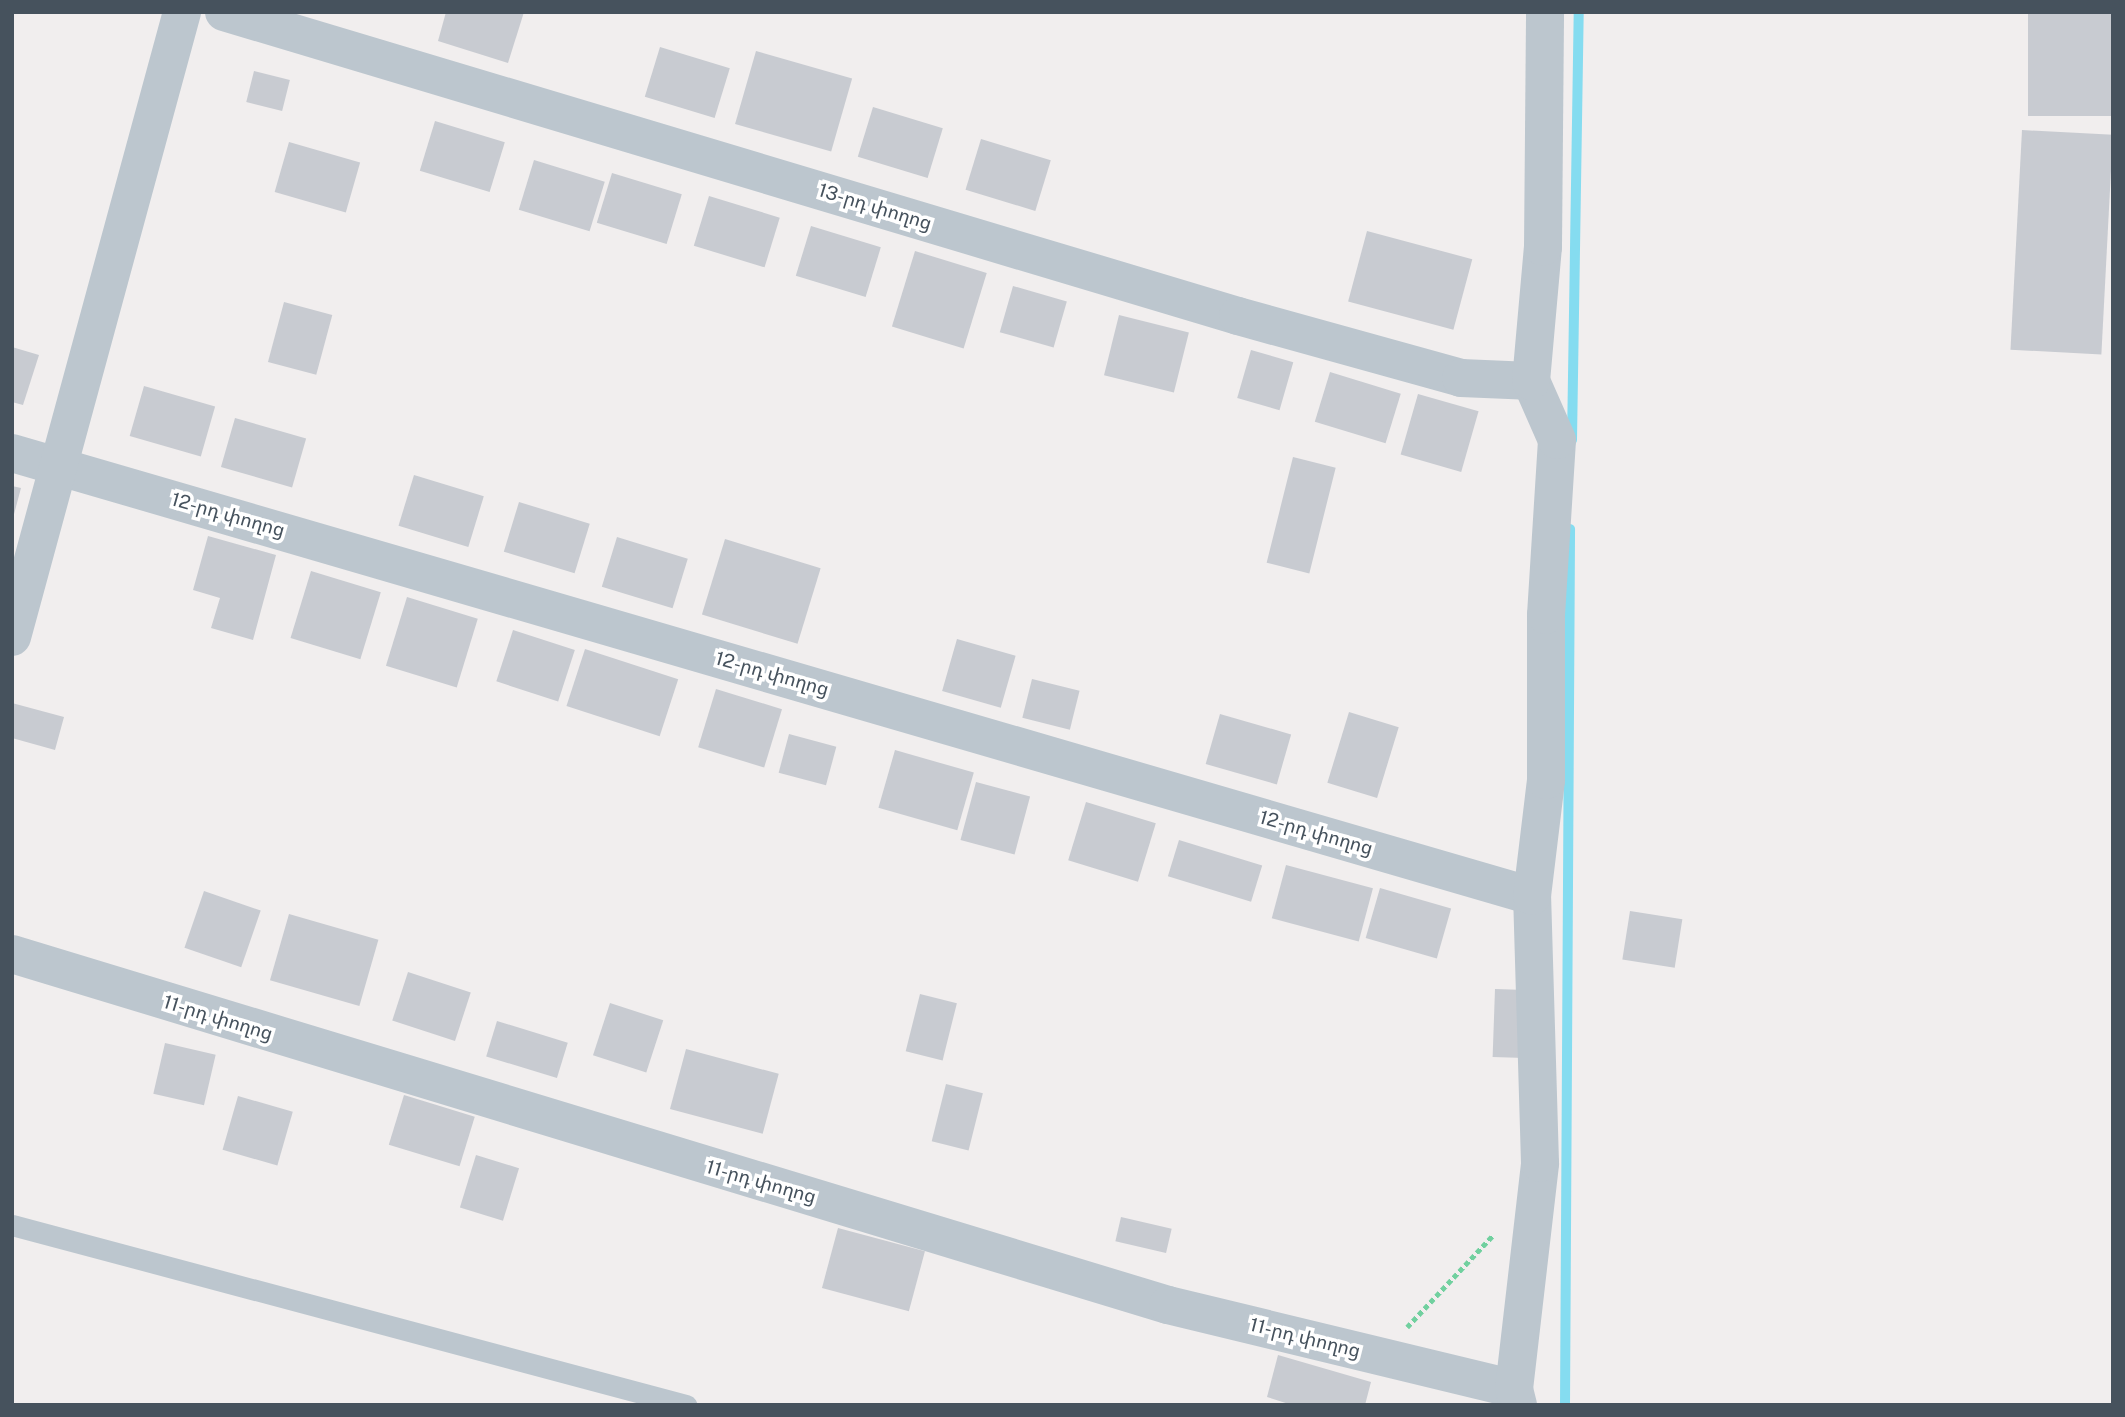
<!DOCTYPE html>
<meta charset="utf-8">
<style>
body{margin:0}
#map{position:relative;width:2125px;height:1417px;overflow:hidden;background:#f1eeee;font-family:"Public Sans","Noto Sans Armenian",sans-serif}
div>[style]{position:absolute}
.stream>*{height:10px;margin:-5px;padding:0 5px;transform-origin:5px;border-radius:5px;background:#85dcf0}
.building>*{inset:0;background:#c8cbd1;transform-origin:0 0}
.path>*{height:4.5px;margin-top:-2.25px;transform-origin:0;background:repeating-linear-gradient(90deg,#71d09f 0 5px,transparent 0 8.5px)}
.lane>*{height:21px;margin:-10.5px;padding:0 10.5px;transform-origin:10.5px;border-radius:10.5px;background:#bcc6ce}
.street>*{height:38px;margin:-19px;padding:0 19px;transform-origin:19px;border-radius:19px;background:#bcc6ce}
span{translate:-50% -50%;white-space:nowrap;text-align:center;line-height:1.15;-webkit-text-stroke:7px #fff;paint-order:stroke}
.street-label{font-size:19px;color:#46525d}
.frame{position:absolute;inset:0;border:14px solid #46525d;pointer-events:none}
</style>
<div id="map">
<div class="stream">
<div style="left:1572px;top:440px;width:428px;rotate:-89.1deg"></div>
<div style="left:1565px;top:1405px;width:876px;rotate:-89.67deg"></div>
</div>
<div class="building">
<div style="clip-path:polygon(446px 12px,524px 12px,508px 63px,438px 41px)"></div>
<div style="left:2028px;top:12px;width:85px;height:104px"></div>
<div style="left:660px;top:47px;width:73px;height:52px;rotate:17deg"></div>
<div style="left:756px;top:51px;width:100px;height:76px;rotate:16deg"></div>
<div style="left:254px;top:71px;width:37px;height:32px;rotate:14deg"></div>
<div style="left:873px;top:107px;width:73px;height:52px;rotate:17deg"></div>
<div style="left:435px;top:121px;width:73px;height:52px;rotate:17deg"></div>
<div style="left:2022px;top:130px;width:91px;height:220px;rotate:3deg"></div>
<div style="left:981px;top:139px;width:73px;height:53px;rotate:17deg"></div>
<div style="left:289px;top:142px;width:74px;height:52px;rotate:16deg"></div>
<div style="left:534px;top:160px;width:74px;height:52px;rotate:17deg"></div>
<div style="left:612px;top:173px;width:73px;height:52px;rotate:17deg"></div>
<div style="left:709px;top:196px;width:74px;height:52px;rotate:17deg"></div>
<div style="left:811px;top:226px;width:73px;height:52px;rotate:17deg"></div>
<div style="left:1367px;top:231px;width:109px;height:73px;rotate:15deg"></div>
<div style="left:915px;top:251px;width:75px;height:79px;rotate:17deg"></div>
<div style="left:1013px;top:286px;width:56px;height:48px;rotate:16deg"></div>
<div style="left:284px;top:302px;width:50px;height:62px;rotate:15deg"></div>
<div style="left:1119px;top:315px;width:72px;height:62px;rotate:14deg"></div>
<div style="clip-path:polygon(12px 347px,39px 355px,23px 405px,12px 402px)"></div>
<div style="left:1251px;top:350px;width:44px;height:50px;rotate:16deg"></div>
<div style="left:1330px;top:372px;width:74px;height:52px;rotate:17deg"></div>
<div style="left:144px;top:386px;width:74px;height:52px;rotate:16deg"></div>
<div style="left:1418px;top:394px;width:63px;height:63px;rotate:16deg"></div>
<div style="left:235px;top:418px;width:74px;height:51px;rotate:16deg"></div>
<div style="left:1293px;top:457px;width:44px;height:109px;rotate:14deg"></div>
<div style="left:414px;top:475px;width:73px;height:53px;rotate:17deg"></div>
<div style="clip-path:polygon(12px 486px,21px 488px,13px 518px,12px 517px)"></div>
<div style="left:519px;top:502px;width:74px;height:52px;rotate:17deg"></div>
<div style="clip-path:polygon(208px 536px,276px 555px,253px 640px,211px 628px,220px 598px,193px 590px)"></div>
<div style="left:617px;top:537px;width:74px;height:52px;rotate:17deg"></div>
<div style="left:725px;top:539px;width:100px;height:79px;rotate:17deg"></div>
<div style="left:311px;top:571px;width:73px;height:70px;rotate:17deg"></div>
<div style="left:407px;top:597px;width:74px;height:72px;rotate:17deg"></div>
<div style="left:513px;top:630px;width:65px;height:54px;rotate:18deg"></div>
<div style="left:957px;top:639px;width:61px;height:54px;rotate:16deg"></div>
<div style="left:585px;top:649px;width:98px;height:60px;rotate:18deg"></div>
<div style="left:1032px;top:679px;width:49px;height:40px;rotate:14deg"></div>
<div style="left:716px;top:689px;width:69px;height:61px;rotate:17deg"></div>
<div style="clip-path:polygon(12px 703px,64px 717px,55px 750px,12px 738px)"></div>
<div style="left:1349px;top:712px;width:52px;height:74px;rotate:17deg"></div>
<div style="left:1220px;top:714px;width:74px;height:52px;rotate:16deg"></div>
<div style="left:789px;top:734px;width:49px;height:40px;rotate:15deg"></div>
<div style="left:895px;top:750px;width:82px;height:60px;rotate:16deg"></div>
<div style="left:976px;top:782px;width:56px;height:60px;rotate:15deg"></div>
<div style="left:1086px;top:802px;width:73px;height:61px;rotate:17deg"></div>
<div style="left:1179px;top:840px;width:87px;height:38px;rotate:17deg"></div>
<div style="left:1286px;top:865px;width:90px;height:55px;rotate:15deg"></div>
<div style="left:1380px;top:888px;width:74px;height:52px;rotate:16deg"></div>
<div style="left:204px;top:891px;width:60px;height:60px;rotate:19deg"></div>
<div style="left:1630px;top:911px;width:53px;height:49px;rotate:9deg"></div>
<div style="left:289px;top:914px;width:93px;height:69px;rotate:16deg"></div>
<div style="left:408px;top:972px;width:66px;height:51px;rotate:18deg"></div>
<div style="left:1495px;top:989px;width:32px;height:68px;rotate:2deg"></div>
<div style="left:920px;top:994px;width:38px;height:59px;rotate:14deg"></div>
<div style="left:610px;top:1003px;width:56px;height:55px;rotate:18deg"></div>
<div style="left:497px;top:1021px;width:74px;height:37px;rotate:17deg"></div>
<div style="left:165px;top:1043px;width:52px;height:52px;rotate:13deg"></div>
<div style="left:686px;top:1049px;width:96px;height:62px;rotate:15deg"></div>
<div style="left:946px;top:1084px;width:38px;height:59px;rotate:14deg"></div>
<div style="left:404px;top:1095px;width:74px;height:52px;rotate:17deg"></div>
<div style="left:238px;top:1096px;width:57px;height:56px;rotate:16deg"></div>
<div style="left:476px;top:1155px;width:45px;height:55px;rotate:17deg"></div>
<div style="left:1121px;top:1217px;width:52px;height:25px;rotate:13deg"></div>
<div style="left:838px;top:1228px;width:90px;height:62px;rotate:15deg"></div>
<div style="clip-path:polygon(1278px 1355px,1371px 1382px,1365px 1405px,1292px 1405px,1267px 1397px)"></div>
</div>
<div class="path">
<div style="left:1407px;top:1327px;width:127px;rotate:-46.9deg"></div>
</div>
<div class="lane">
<div style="left:12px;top:1225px;width:698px;rotate:14.95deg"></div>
</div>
<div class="street">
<div style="left:224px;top:12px;width:1059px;rotate:16.69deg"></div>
<div style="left:1238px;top:316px;width:231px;rotate:15.5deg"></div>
<div style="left:1461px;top:378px;width:70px;rotate:2.5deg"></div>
<div style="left:12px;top:453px;width:1583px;rotate:16.25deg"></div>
<div style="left:12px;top:637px;width:648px;rotate:-74.78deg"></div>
<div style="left:12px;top:954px;width:1208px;rotate:16.89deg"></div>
<div style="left:1168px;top:1305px;width:356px;rotate:13.6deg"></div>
<div style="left:1518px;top:1405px;width:16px;rotate:-104deg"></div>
<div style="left:1514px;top:1389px;width:227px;rotate:-83.4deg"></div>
<div style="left:1540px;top:1163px;width:267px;rotate:-91.7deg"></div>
<div style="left:1532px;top:896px;width:117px;rotate:-83.1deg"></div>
<div style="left:1546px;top:780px;width:165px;rotate:-90deg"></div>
<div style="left:1546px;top:615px;width:175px;rotate:-86.4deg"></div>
<div style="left:1557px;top:440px;width:64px;rotate:-113.8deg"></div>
<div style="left:1531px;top:381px;width:135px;rotate:-84.9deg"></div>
<div style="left:1543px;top:247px;width:235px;rotate:-89.5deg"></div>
</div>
<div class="street-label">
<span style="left:875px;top:207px;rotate:17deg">13-րդ փողոց</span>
<span style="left:228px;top:515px;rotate:16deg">12-րդ փողոց</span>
<span style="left:772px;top:674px;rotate:16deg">12-րդ փողոց</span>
<span style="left:1316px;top:833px;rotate:16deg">12-րդ փողոց</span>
<span style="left:218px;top:1018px;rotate:17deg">11-րդ փողոց</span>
<span style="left:761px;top:1182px;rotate:16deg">11-րդ փողոց</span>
<span style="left:1305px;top:1338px;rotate:14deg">11-րդ փողոց</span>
</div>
<div class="frame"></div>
</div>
